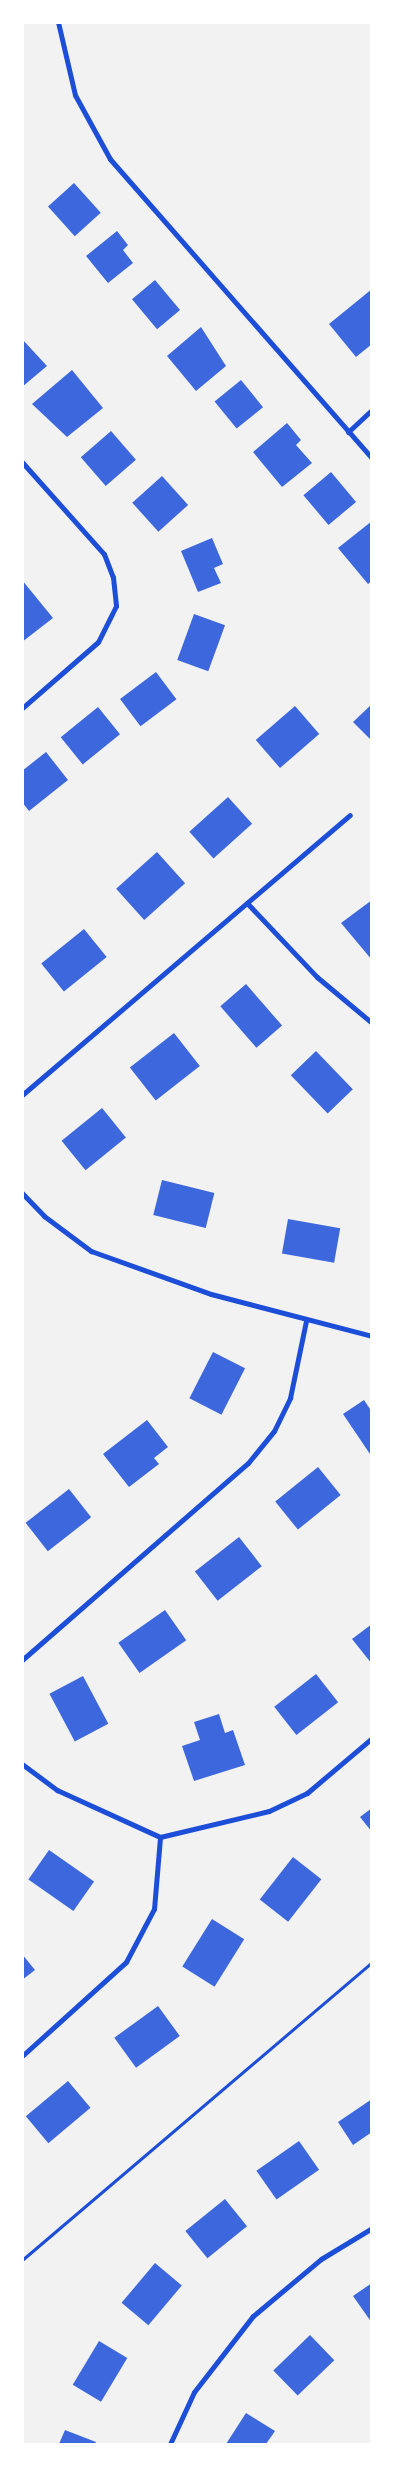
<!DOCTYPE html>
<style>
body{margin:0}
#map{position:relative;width:394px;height:2467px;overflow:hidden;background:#f2f2f2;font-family:"Alegreya Sans",sans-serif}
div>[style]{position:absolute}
.building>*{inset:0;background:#3d67dc;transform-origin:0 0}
.path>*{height:3px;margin:-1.5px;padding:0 1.5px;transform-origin:1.5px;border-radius:1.5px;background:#1d4ed8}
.minor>*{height:5px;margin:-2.5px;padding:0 2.5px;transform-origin:2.5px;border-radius:2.5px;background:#1d4ed8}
span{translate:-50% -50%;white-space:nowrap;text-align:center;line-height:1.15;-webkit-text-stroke:4.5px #fff;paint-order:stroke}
.frame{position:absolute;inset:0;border:24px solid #fff;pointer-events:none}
</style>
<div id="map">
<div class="building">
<div style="left:74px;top:183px;width:40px;height:35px;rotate:48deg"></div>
<div style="clip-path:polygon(117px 231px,128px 245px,123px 250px,133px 263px,108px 283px,86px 256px)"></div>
<div style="left:155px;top:280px;width:39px;height:30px;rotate:50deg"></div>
<div style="clip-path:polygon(372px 289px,372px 344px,356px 357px,329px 324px)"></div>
<div style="clip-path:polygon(201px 327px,226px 366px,196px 391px,167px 356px)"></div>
<div style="clip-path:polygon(22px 339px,47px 366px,22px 387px)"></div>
<div style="clip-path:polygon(72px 370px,103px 408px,67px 437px,32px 404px)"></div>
<div style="left:241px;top:380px;width:35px;height:34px;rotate:51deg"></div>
<div style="clip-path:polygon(287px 423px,301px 440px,296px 445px,312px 463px,282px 487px,253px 452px)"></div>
<div style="left:111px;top:431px;width:38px;height:40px;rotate:49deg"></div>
<div style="left:331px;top:472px;width:39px;height:36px;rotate:50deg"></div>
<div style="left:162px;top:476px;width:39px;height:40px;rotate:48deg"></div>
<div style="clip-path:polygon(372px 521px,372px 581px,368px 584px,338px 548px)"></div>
<div style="clip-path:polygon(212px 538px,223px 564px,214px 568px,221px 583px,198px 592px,181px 551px)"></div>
<div style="clip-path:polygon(22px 580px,53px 618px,22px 642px)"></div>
<div style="left:194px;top:614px;width:33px;height:49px;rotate:20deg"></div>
<div style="left:156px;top:672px;width:34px;height:45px;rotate:53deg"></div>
<div style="clip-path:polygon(372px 704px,372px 741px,353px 722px)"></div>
<div style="left:295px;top:706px;width:37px;height:52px;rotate:49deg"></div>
<div style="left:98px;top:707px;width:35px;height:48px;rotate:51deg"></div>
<div style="clip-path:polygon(46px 752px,68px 780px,29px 811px,22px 802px,22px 771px)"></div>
<div style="left:228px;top:797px;width:36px;height:52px;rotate:48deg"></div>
<div style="left:157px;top:852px;width:42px;height:55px;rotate:48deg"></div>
<div style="clip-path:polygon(372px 900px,372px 960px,341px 923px)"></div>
<div style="left:84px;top:929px;width:36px;height:55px;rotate:51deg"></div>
<div style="left:246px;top:984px;width:55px;height:34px;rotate:49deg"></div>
<div style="left:174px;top:1033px;width:42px;height:56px;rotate:52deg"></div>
<div style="left:316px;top:1051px;width:53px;height:35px;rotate:46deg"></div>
<div style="left:102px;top:1108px;width:38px;height:52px;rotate:51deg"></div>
<div style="left:162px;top:1180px;width:54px;height:36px;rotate:14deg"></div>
<div style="left:288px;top:1219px;width:53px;height:35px;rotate:10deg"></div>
<div style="left:213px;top:1352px;width:36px;height:52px;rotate:27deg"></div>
<div style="clip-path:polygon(364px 1400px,372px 1412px,372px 1457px,343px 1414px)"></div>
<div style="clip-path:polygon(147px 1420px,168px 1447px,154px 1458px,159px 1464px,129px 1487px,103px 1454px)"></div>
<div style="left:318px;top:1467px;width:36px;height:55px;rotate:51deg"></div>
<div style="left:69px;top:1489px;width:36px;height:55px;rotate:52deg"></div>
<div style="left:239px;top:1537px;width:37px;height:56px;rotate:52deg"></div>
<div style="left:165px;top:1610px;width:37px;height:57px;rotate:55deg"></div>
<div style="clip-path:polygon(372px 1624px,372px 1664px,352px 1639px)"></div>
<div style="left:316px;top:1674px;width:36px;height:53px;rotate:52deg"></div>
<div style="left:83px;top:1676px;width:54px;height:38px;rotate:62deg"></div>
<div style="clip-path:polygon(219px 1714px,225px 1733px,233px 1730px,245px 1765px,194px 1781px,182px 1746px,200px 1740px,194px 1722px)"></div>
<div style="clip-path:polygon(372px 1808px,372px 1832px,360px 1817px)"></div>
<div style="left:49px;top:1850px;width:55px;height:36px;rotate:35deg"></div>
<div style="left:293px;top:1857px;width:36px;height:54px;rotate:38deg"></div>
<div style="left:212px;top:1919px;width:38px;height:56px;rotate:32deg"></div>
<div style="clip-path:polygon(22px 1954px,35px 1970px,22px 1980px)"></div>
<div style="left:158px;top:2006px;width:37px;height:54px;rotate:54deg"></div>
<div style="left:68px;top:2081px;width:35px;height:55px;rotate:50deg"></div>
<div style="clip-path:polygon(372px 2099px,372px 2132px,353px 2145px,338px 2122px)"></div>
<div style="left:299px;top:2141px;width:35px;height:52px;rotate:55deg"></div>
<div style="left:225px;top:2199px;width:35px;height:51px;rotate:51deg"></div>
<div style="left:155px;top:2263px;width:35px;height:52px;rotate:40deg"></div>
<div style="clip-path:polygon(372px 2283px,372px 2323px,353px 2296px)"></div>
<div style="left:310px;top:2335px;width:35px;height:51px;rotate:46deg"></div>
<div style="left:99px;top:2341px;width:33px;height:51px;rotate:31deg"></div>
<div style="clip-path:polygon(246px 2413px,275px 2431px,266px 2444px,226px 2444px)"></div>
<div style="clip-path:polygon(65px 2430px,96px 2442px,95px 2444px,59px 2444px)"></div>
</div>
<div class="path">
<div style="left:22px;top:2260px;width:460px;rotate:-40.4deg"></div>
</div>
<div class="minor">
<div style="left:58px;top:22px;width:75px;rotate:76.9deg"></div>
<div style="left:75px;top:95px;width:73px;rotate:61.3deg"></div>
<div style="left:110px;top:159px;width:398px;rotate:48.8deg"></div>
<div style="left:348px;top:432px;width:33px;rotate:-43deg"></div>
<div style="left:22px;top:462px;width:123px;rotate:48.3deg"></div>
<div style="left:104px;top:554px;width:25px;rotate:69deg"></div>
<div style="left:113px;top:577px;width:29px;rotate:84deg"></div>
<div style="left:116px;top:606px;width:40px;rotate:116.6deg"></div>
<div style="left:98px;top:642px;width:101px;rotate:139deg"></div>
<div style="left:247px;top:903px;width:102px;rotate:46.6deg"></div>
<div style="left:317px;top:977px;width:72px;rotate:39.9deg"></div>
<div style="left:22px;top:1095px;width:431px;rotate:-40.5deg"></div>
<div style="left:22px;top:1193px;width:32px;rotate:46deg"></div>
<div style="left:44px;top:1216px;width:59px;rotate:36.7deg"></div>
<div style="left:91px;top:1251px;width:127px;rotate:19.7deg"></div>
<div style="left:211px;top:1294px;width:166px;rotate:14.6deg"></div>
<div style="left:22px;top:1660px;width:300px;rotate:-41.1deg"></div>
<div style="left:248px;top:1463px;width:41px;rotate:-50.9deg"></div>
<div style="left:274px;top:1431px;width:37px;rotate:-64deg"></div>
<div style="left:290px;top:1398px;width:79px;rotate:-78.3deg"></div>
<div style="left:22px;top:1764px;width:44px;rotate:36.6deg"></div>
<div style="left:57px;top:1790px;width:113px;rotate:24.5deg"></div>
<div style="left:160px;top:1837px;width:112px;rotate:-13.4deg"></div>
<div style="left:269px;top:1811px;width:42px;rotate:-25.3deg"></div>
<div style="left:307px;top:1793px;width:85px;rotate:-40.2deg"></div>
<div style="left:22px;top:2056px;width:140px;rotate:-42.1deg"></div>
<div style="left:126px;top:1962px;width:60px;rotate:-62.2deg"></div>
<div style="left:154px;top:1909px;width:72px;rotate:-85.2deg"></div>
<div style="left:170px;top:2444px;width:57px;rotate:-65.2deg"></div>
<div style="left:194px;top:2392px;width:96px;rotate:-52.2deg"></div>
<div style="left:253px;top:2316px;width:89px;rotate:-40deg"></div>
<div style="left:321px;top:2259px;width:60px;rotate:-31.3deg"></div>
</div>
<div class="frame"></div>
</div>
